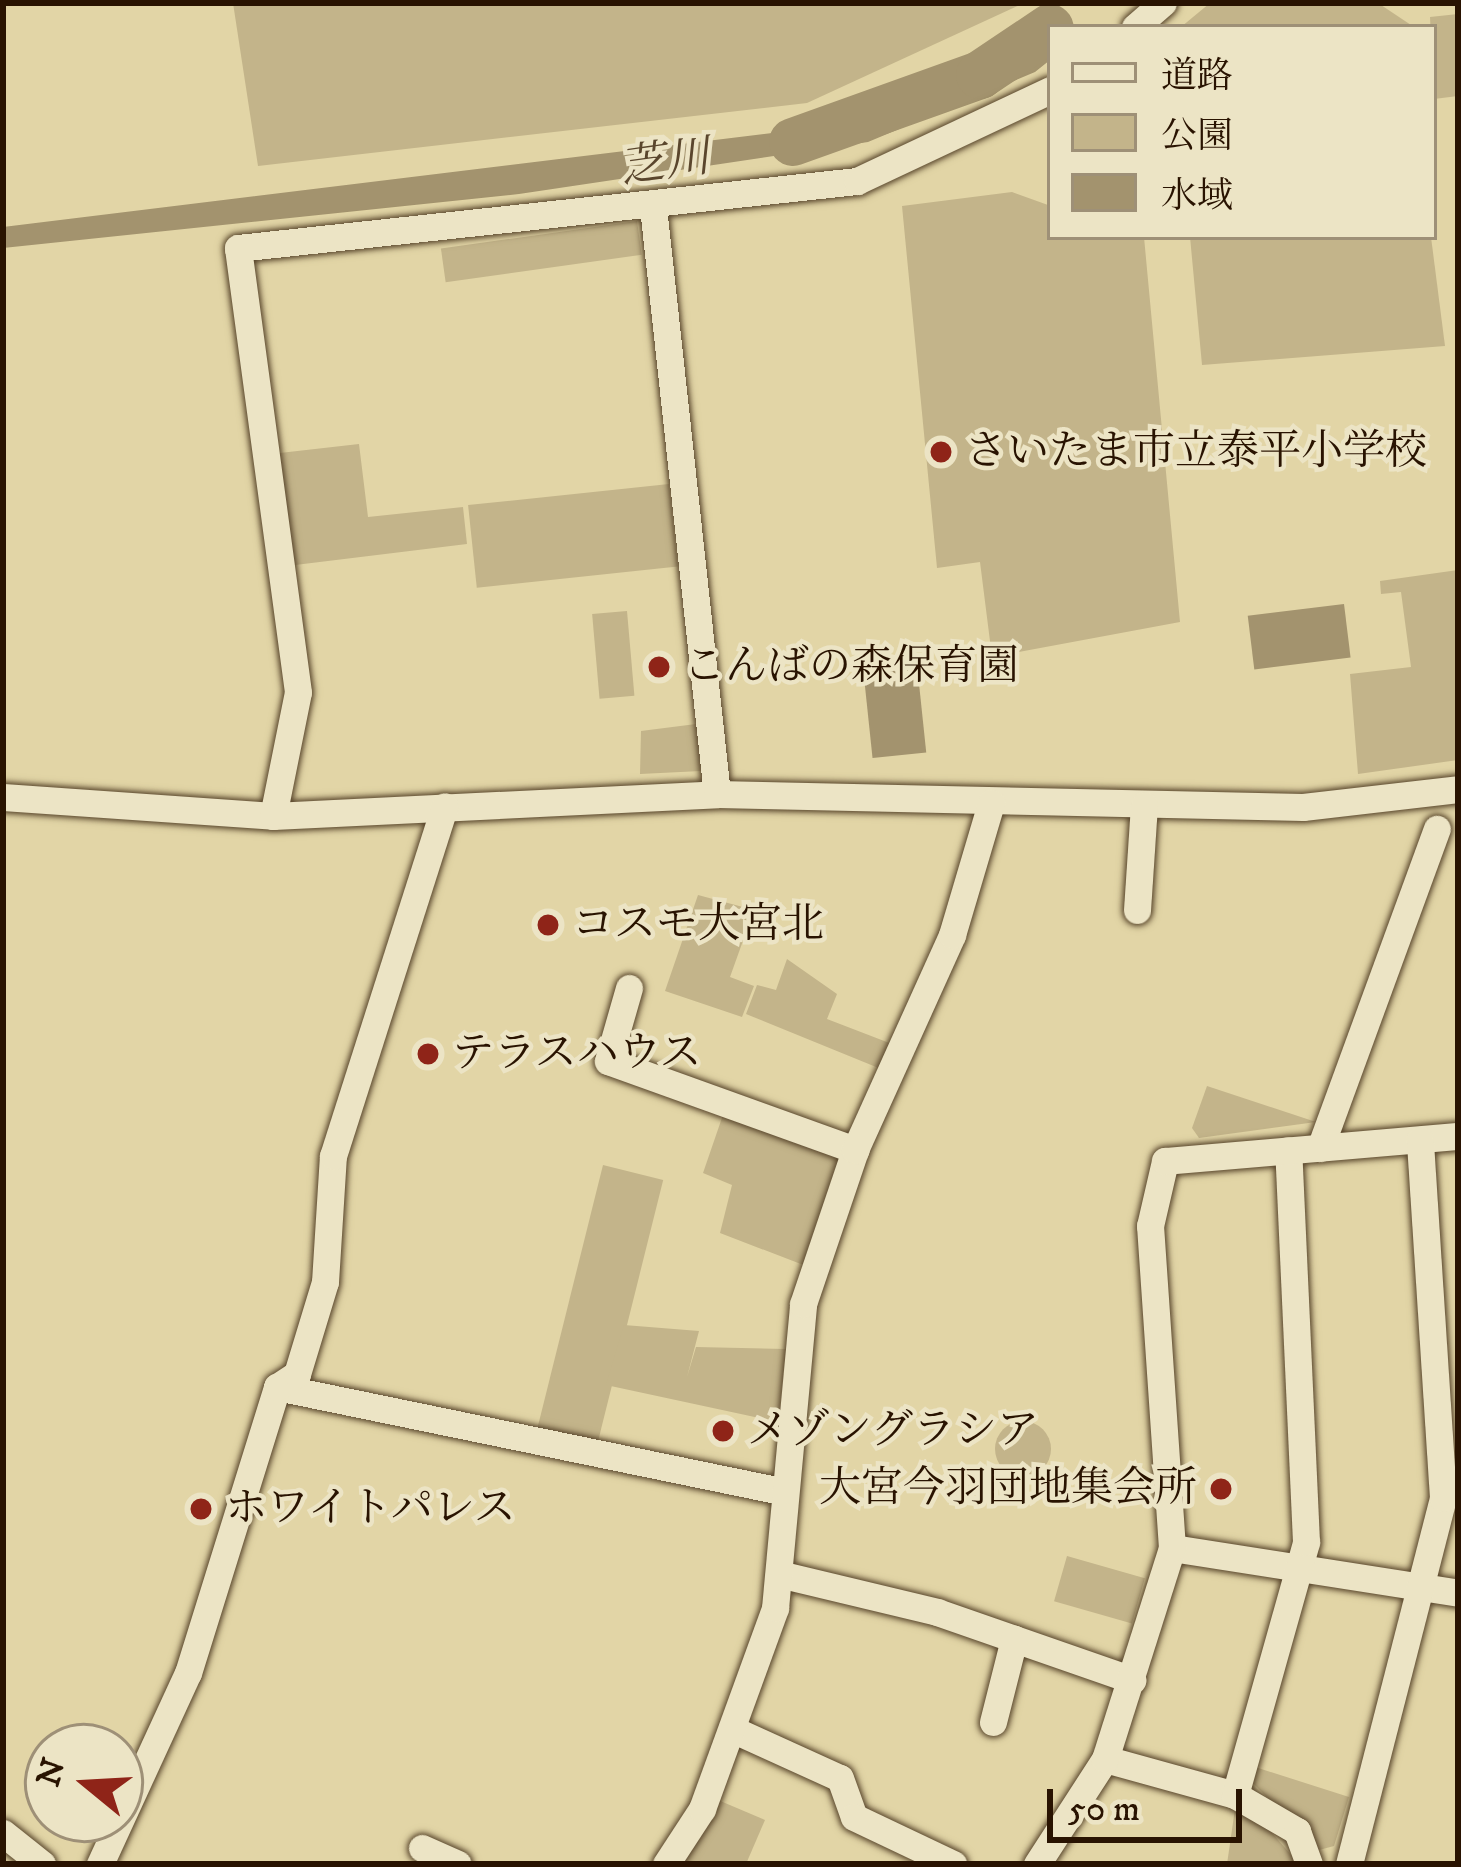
<!DOCTYPE html>
<meta charset="utf-8">
<style>
body{margin:0}
#map{position:relative;width:1461px;height:1867px;overflow:hidden;background:#e2d5a6;font-family:"IM FELL DW Pica","Noto Serif JP",serif}
div>[style]{position:absolute}
.green>*{inset:0;background:#c3b48a;transform-origin:0 0}
.round{border-radius:50%}
.water>*{inset:0;background:#a3936e;transform-origin:0 0}
.river>*{height:48px;margin:-24px;padding:0 24px;transform-origin:24px;border-radius:24px;background:#a3936e}
.roads{filter:drop-shadow(0 0 3px #57442a) drop-shadow(0 0 3px #57442a)}
.minor>*{height:27px;margin:-13.5px;padding:0 13.5px;transform-origin:13.5px;border-radius:13.5px;background:#ece4c5}
.dots>*{width:33px;height:33px;translate:-50% -50%;box-sizing:border-box;border:6px solid #ece4c5;border-radius:50%}
span{translate:-50% -50%;white-space:nowrap;text-align:center;line-height:1.15;-webkit-text-stroke:9px #ece4c5;paint-order:stroke}
.poi-label{font-size:42px;color:#291301}
.left{translate:0 -50%;text-align:left}
.right{translate:-100% -50%;text-align:right}
.water-label{font-size:45px;color:#5a462d;font-style:italic}
.frame{position:absolute;inset:0;border:6px solid #291301;pointer-events:none}
.legend{position:absolute;left:1047px;top:24px;width:390px;height:216px;box-sizing:border-box;background:#ece4c5;border:3px solid #9e9077;margin:0;padding:15px 21px;list-style:none;font-size:36px;color:#291301}
.legend li{display:flex;align-items:center;gap:24px;height:60px}
.legend b{width:60px;border:3px solid #9e9077}
.north{position:absolute;left:24px;top:1723px;width:120px;height:120px;box-sizing:border-box;background:#ece4c5;border:3px solid #9e9077;border-radius:50%;rotate:288deg;font-size:33px;font-weight:700;line-height:48px;text-align:center;color:#291301}
.north::after{content:'';display:block;margin:auto;width:42px;height:54px;background:#8f2418;clip-path:polygon(50% 0,100% 100%,50% 72%,0 100%)}
.scale{position:absolute;left:1047px;top:1789px;width:195px;height:54px;box-sizing:border-box;border:6px solid #291301;border-top:0;padding-left:15px;font-size:36px;line-height:42px;white-space:nowrap;color:#291301;-webkit-text-stroke:9px #ece4c5;paint-order:stroke}
</style>
<div id="map">
<div class="green">
<div style="clip-path:polygon(233px 3px,1024px 3px,807px 103px,258px 166px)"></div>
<div style="clip-path:polygon(1210px 3px,1378px 3px,1414px 27px,1181px 27px)"></div>
<div style="clip-path:polygon(1458px 14px,1458px 96px,1434px 99px,1430px 17px)"></div>
<div style="clip-path:polygon(1012px 192px,1048px 205px,1050px 237px,1144px 237px,1180px 622px,992px 657px,980px 562px,937px 568px,902px 206px)"></div>
<div style="left:637px;top:221px;width:34px;height:198px;rotate:82deg"></div>
<div style="clip-path:polygon(1190px 237px,1431px 237px,1445px 346px,1202px 365px)"></div>
<div style="clip-path:polygon(359px 444px,368px 517px,463px 507px,467px 544px,287px 566px,271px 454px)"></div>
<div style="left:669px;top:484px;width:83px;height:202px;rotate:84deg"></div>
<div style="clip-path:polygon(1458px 570px,1458px 760px,1358px 774px,1350px 674px,1411px 667px,1401px 592px,1381px 594px,1380px 581px)"></div>
<div style="left:627px;top:611px;width:85px;height:35px;rotate:85deg"></div>
<div style="clip-path:polygon(696px 724px,701px 771px,640px 774px,641px 731px)"></div>
<div style="clip-path:polygon(698px 895px,754px 910px,730px 977px,754px 986px,742px 1017px,665px 991px)"></div>
<div style="clip-path:polygon(787px 959px,837px 994px,827px 1019px,892px 1044px,881px 1069px,746px 1014px,757px 985px,776px 990px)"></div>
<div style="clip-path:polygon(1207px 1086px,1316px 1122px,1199px 1138px,1192px 1128px)"></div>
<div style="clip-path:polygon(725px 1109px,846px 1154px,806px 1266px,720px 1233px,732px 1185px,703px 1173px)"></div>
<div style="left:603px;top:1165px;width:62px;height:273px;rotate:14deg"></div>
<div style="clip-path:polygon(624px 1325px,699px 1331px,687px 1377px,696px 1347px,786px 1349px,778px 1422px,606px 1385px)"></div>
<div class="round" style="left:995px;top:1421px;width:56px;height:56px"></div>
<div style="left:1067px;top:1556px;width:81px;height:47px;rotate:16deg"></div>
<div style="clip-path:polygon(1252px 1766px,1349px 1797px,1334px 1846px,1319px 1850px,1249px 1779px)"></div>
<div style="clip-path:polygon(718px 1800px,765px 1820px,746px 1864px,676px 1864px)"></div>
<div style="clip-path:polygon(1235px 1809px,1257px 1816px,1299px 1864px,1227px 1864px)"></div>
</div>
<div class="water">
<div style="clip-path:polygon(1050px 35px,1050px 60px,1035px 72px,868px 142px,519px 194px,3px 248px,3px 227px,887px 119px,970px 87px)"></div>
<div style="left:1344px;top:604px;width:54px;height:97px;rotate:83deg"></div>
<div style="left:916px;top:655px;width:98px;height:54px;rotate:84deg"></div>
</div>
<div class="river">
<div style="left:793px;top:142px;width:199px;rotate:-19.7deg"></div>
<div style="left:980px;top:75px;width:84px;rotate:-33.9deg"></div>
</div>
<div class="roads">
<div class="minor">
<div style="left:1135px;top:27px;width:37px;rotate:-41deg"></div>
<div style="left:653px;top:207px;width:590px;rotate:83.78deg"></div>
<div style="left:3px;top:797px;width:271px;rotate:4deg"></div>
<div style="left:273px;top:816px;width:445px;rotate:-2.8deg"></div>
<div style="left:717px;top:794px;width:586px;rotate:1.27deg"></div>
<div style="left:1303px;top:807px;width:156px;rotate:-6.6deg"></div>
<div style="left:273px;top:816px;width:126px;rotate:-78.6deg"></div>
<div style="left:298px;top:692px;width:448px;rotate:-97.7deg"></div>
<div style="left:238px;top:248px;width:623px;rotate:-6.18deg"></div>
<div style="left:857px;top:181px;width:213px;rotate:-25.2deg"></div>
<div style="left:1137px;top:910px;width:105px;rotate:-86.2deg"></div>
<div style="left:629px;top:988px;width:76px;rotate:106deg"></div>
<div style="left:608px;top:1061px;width:263px;rotate:19.8deg"></div>
<div style="left:1320px;top:1148px;width:340px;rotate:-69.9deg"></div>
<div style="left:277px;top:1387px;width:515px;rotate:11.66deg"></div>
<div style="left:1172px;top:1548px;width:290px;rotate:8.9deg"></div>
<div style="left:779px;top:1574px;width:163px;rotate:13.5deg"></div>
<div style="left:937px;top:1612px;width:207px;rotate:19.2deg"></div>
<div style="left:993px;top:1722px;width:86px;rotate:-75.8deg"></div>
<div style="left:734px;top:1730px;width:116px;rotate:24.4deg"></div>
<div style="left:840px;top:1778px;width:41px;rotate:70.3deg"></div>
<div style="left:854px;top:1817px;width:110px;rotate:25.4deg"></div>
<div style="left:1105px;top:1759px;width:135px;rotate:15.5deg"></div>
<div style="left:1235px;top:1795px;width:72px;rotate:30.1deg"></div>
<div style="left:1297px;top:1831px;width:35px;rotate:70deg"></div>
<div style="left:1235px;top:1795px;width:263px;rotate:-74.3deg"></div>
<div style="left:1306px;top:1542px;width:392px;rotate:-92.6deg"></div>
<div style="left:3px;top:1833px;width:50px;rotate:38.5deg"></div>
<div style="left:422px;top:1848px;width:39px;rotate:24deg"></div>
<div style="left:100px;top:1864px;width:210px;rotate:-65.3deg"></div>
<div style="left:188px;top:1673px;width:300px;rotate:-72.7deg"></div>
<div style="left:277px;top:1387px;width:24px;rotate:-33deg"></div>
<div style="left:297px;top:1374px;width:96px;rotate:-73.1deg"></div>
<div style="left:325px;top:1282px;width:126px;rotate:-86.4deg"></div>
<div style="left:333px;top:1156px;width:367px;rotate:-72.3deg"></div>
<div style="left:666px;top:1864px;width:66px;rotate:-56.8deg"></div>
<div style="left:702px;top:1809px;width:214px;rotate:-70deg"></div>
<div style="left:775px;top:1608px;width:305px;rotate:-84.7deg"></div>
<div style="left:803px;top:1304px;width:163px;rotate:-71.3deg"></div>
<div style="left:855px;top:1150px;width:236px;rotate:-65.7deg"></div>
<div style="left:952px;top:935px;width:138px;rotate:-73.5deg"></div>
<div style="left:1037px;top:1864px;width:125px;rotate:-57.1deg"></div>
<div style="left:1105px;top:1759px;width:221px;rotate:-72.4deg"></div>
<div style="left:1172px;top:1548px;width:323px;rotate:-93.9deg"></div>
<div style="left:1150px;top:1226px;width:67px;rotate:-77deg"></div>
<div style="left:1165px;top:1161px;width:294px;rotate:-4.9deg"></div>
<div style="left:1349px;top:1864px;width:378px;rotate:-75.6deg"></div>
<div style="left:1443px;top:1498px;width:359px;rotate:-93.7deg"></div>
</div>
</div>
<div class="dots">
<div style="left:941px;top:452px;background:#8f2418"></div>
<div style="left:659px;top:667px;background:#8f2418"></div>
<div style="left:548px;top:925px;background:#8f2418"></div>
<div style="left:428px;top:1054px;background:#8f2418"></div>
<div style="left:723px;top:1431px;background:#8f2418"></div>
<div style="left:1221px;top:1489px;background:#8f2418"></div>
<div style="left:201px;top:1509px;background:#8f2418"></div>
</div>
<div class="poi-label">
<span class="left" style="left:965px;top:452px">さいたま市立泰平小学校</span>
<span class="left" style="left:683px;top:667px">こんばの森保育園</span>
<span class="left" style="left:572px;top:925px">コスモ大宮北</span>
<span class="left" style="left:452px;top:1054px">テラスハウス</span>
<span class="left" style="left:747px;top:1431px">メゾングラシア</span>
<span class="right" style="left:1197px;top:1489px">大宮今羽団地集会所</span>
<span class="left" style="left:225px;top:1509px">ホワイトパレス</span>
</div>
<div class="water-label">
<span style="left:665px;top:164px;rotate:-8deg">芝川</span>
</div>
<div class="frame"></div>
<ul class="legend">
<li><b style="height:15px;background:#ece4c5"></b>道路</li>
<li><b style="height:33px;background:#c3b48a"></b>公園</li>
<li><b style="height:33px;background:#a3936e"></b>水域</li>
</ul>
<div class="north">N</div>
<div class="scale">50 m</div>
</div>
